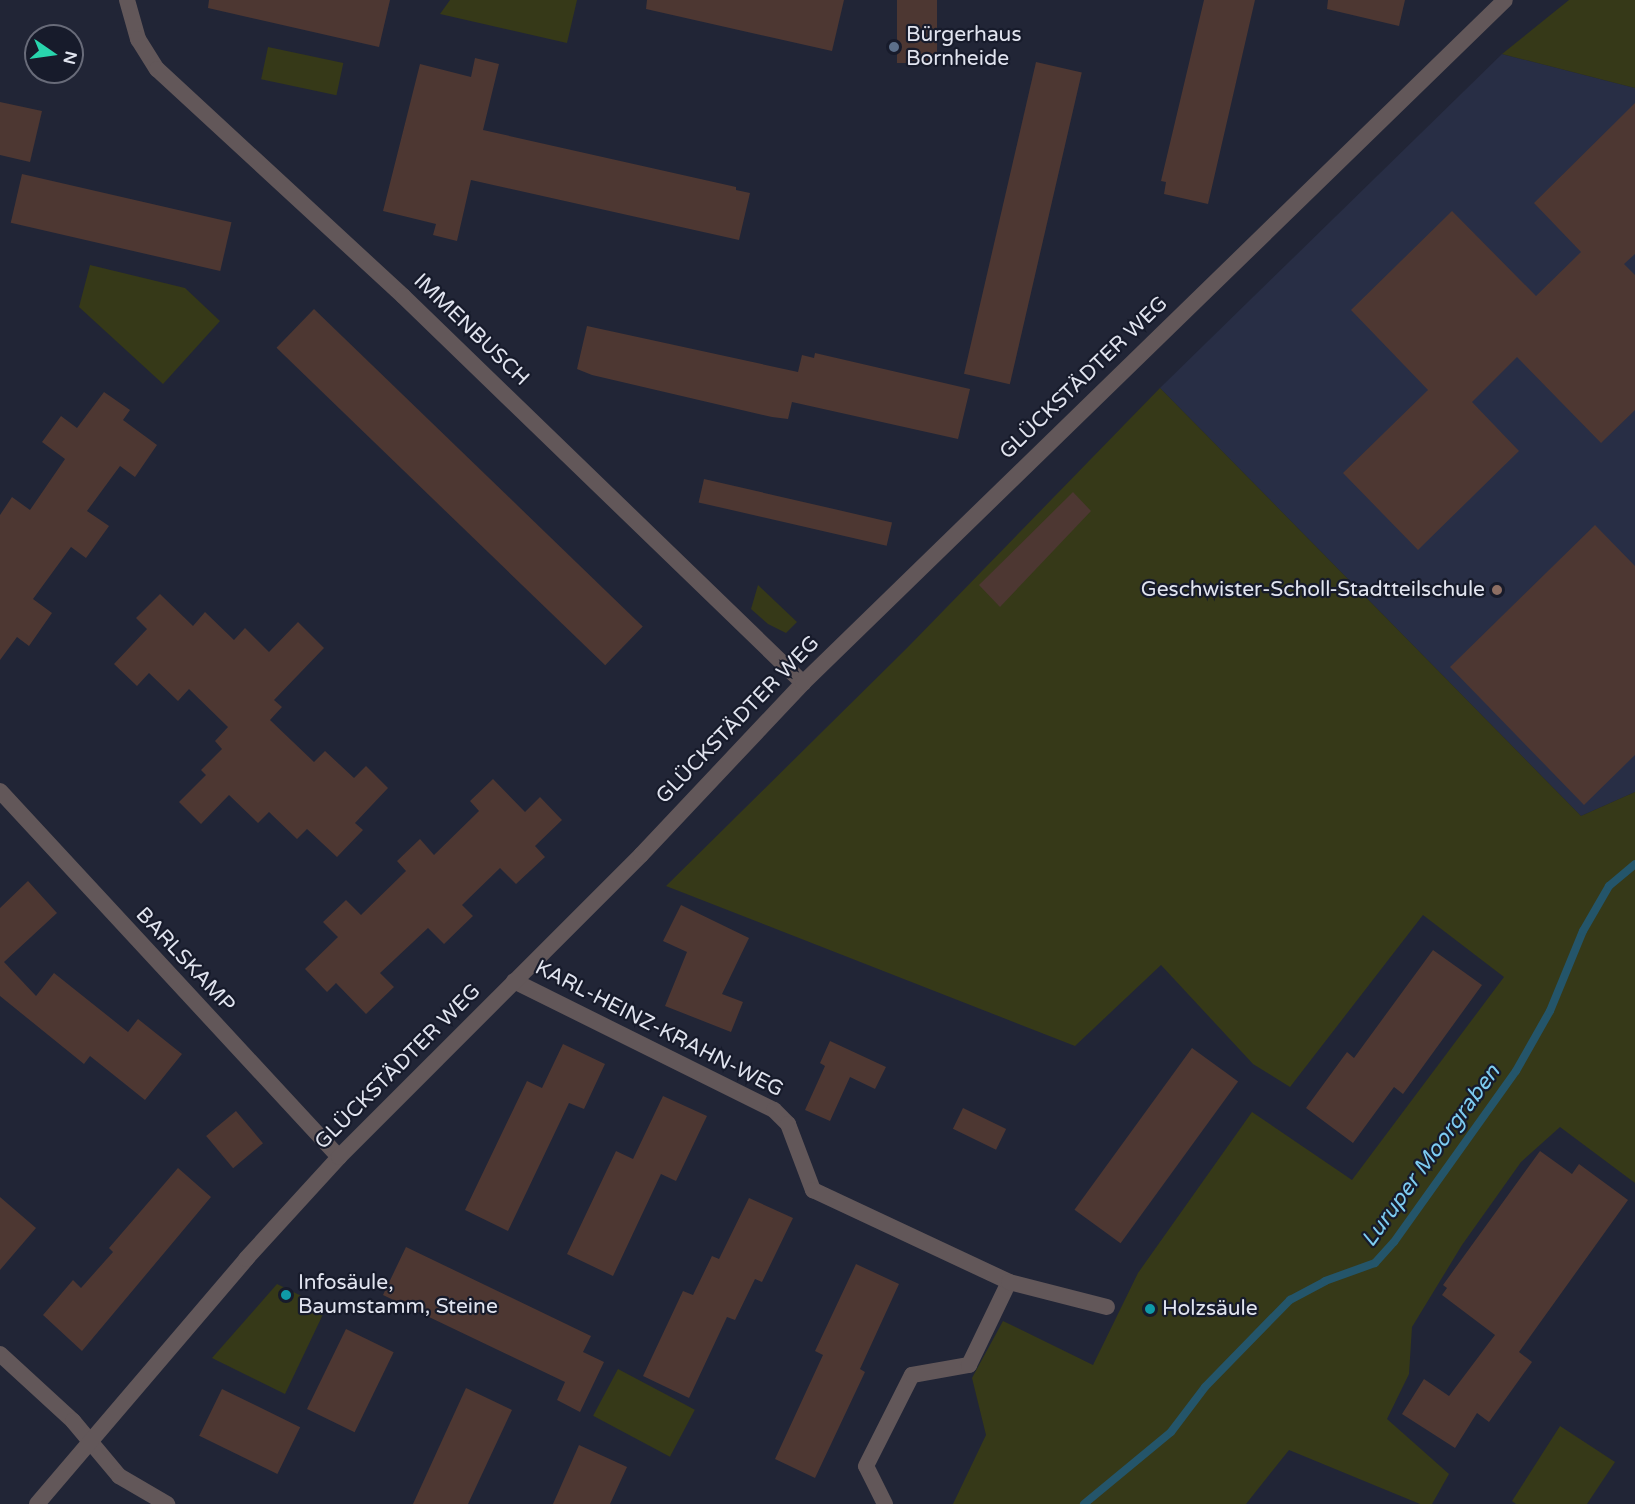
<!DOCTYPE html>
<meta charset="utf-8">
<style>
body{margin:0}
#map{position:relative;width:1635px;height:1504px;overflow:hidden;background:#212536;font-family:"Varela Round",sans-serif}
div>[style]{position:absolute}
.built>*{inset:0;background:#282e45}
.green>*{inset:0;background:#363918;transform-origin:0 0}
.stream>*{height:8px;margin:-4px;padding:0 4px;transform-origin:4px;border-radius:4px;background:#24556a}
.building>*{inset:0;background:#4d3732;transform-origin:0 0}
.service>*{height:16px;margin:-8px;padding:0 8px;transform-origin:8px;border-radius:8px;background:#625759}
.minor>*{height:16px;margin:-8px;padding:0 8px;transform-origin:8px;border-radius:8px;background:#625759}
.dots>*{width:16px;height:16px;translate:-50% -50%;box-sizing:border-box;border:3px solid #171b2b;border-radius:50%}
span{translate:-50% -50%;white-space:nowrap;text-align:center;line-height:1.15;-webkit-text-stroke:4.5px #171b2b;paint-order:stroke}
.poi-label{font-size:21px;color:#e1e4ef}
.left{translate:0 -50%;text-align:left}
.right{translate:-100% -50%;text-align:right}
.street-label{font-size:21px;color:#e1e4ef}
.water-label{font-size:22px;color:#7dccf1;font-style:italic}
.north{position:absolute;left:24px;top:24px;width:60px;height:60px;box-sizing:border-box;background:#171b2b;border:2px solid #686b79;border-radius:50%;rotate:103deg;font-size:16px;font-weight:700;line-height:24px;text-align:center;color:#e1e4ef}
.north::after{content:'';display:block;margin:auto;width:21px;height:27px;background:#29d5ad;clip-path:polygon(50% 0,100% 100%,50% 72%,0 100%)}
</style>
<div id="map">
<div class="built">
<div style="clip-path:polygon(1502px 54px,1635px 88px,1635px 792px,1581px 816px,1160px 388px)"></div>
</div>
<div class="green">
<div style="clip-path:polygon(450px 0,577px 0,567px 43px,440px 14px)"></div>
<div style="clip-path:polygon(1569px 0,1635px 0,1635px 88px,1502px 54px)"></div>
<div style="left:268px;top:47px;width:77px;height:33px;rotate:12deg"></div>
<div style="clip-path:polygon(90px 265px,185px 288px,220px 321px,163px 384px,79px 307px)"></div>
<div style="clip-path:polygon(1160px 388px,1581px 816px,1635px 792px,1635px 1183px,1560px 1127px,1521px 1162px,1462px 1245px,1412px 1327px,1409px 1374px,1387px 1419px,1449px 1474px,1432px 1504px,1420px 1504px,1289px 1450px,1246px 1504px,953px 1504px,986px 1435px,972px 1378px,1003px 1321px,1093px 1365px,1138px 1273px,1252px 1112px,1352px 1180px,1504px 977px,1423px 915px,1290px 1087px,1253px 1064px,1161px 965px,1075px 1046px,666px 886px,907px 648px)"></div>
<div style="clip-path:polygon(758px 585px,797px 622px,786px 633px,768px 624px,751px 609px)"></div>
<div style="clip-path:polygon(277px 1284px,326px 1308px,285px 1394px,212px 1358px)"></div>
<div style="left:618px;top:1369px;width:87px;height:53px;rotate:28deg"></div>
<div style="clip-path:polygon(1560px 1426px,1615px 1462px,1587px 1504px,1516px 1504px,1512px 1501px)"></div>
</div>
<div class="stream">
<div style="left:1084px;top:1504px;width:113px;rotate:-39.6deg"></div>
<div style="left:1171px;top:1432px;width:56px;rotate:-52.9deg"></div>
<div style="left:1205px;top:1387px;width:122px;rotate:-45.7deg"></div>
<div style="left:1290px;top:1300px;width:40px;rotate:-28deg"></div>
<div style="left:1325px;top:1281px;width:53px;rotate:-19.8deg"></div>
<div style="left:1375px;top:1263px;width:28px;rotate:-48deg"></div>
<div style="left:1394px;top:1242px;width:210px;rotate:-54.5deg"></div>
<div style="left:1516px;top:1071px;width:69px;rotate:-60.5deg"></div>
<div style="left:1550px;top:1011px;width:87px;rotate:-67.6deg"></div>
<div style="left:1583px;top:931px;width:52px;rotate:-60deg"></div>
<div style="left:1609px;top:886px;width:34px;rotate:-40deg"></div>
</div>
<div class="building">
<div style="clip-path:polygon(209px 0,390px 0,379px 47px,208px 8px)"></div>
<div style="clip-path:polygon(647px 0,844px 0,832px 51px,646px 9px)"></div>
<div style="left:897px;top:0;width:40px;height:63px"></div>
<div style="clip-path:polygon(1204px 0,1255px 0,1208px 204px,1164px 194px,1166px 182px,1161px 181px)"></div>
<div style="clip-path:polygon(1328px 0,1405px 0,1399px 26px,1327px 9px)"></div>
<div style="clip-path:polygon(475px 58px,499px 64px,483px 130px,736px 187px,736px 190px,750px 193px,739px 240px,471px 180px,457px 241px,433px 235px,436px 224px,383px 211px,420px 64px,471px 77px)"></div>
<div style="left:1036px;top:62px;width:47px;height:320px;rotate:13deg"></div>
<div style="clip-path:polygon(0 102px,42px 111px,30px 162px,0 155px)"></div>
<div style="clip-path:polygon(1635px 103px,1635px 254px,1624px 264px,1635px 275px,1635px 410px,1601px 443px,1517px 357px,1472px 402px,1519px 451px,1418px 550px,1343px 473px,1428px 390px,1351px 310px,1452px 211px,1536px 296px,1581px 252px,1534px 203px)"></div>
<div style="left:22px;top:174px;width:215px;height:50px;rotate:13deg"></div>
<div style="left:314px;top:309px;width:457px;height:54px;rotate:44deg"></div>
<div style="clip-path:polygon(587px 326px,798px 372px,802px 355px,814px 358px,815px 353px,970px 389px,958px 439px,792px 402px,788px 419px,772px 417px,592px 375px,577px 369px)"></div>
<div style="clip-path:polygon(104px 392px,130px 410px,123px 420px,157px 445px,135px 477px,120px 466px,87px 511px,109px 526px,86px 558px,71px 547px,33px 599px,52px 613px,29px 646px,17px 637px,0 660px,0 515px,12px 497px,30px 510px,65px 459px,42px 442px,61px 416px,77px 428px)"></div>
<div style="left:704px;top:479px;width:193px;height:24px;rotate:13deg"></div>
<div style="clip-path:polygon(1073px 492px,1091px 511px,1000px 607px,979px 585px)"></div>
<div style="clip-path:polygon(1595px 525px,1635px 566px,1635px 755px,1584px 805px,1450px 667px)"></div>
<div style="clip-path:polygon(160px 594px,193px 626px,205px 612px,234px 640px,245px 628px,269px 652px,298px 622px,324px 648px,274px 700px,282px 707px,270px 720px,314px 762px,325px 751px,354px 778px,366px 766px,388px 788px,355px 823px,363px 830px,337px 857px,307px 829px,297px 839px,269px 812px,258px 823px,229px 795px,201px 824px,179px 802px,206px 775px,201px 770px,222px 749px,215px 741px,228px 727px,189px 689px,178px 701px,149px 673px,137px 686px,114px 664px,147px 629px,136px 618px)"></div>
<div style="clip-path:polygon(493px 779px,525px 812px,540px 797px,562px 820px,535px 846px,545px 857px,516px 884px,500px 868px,462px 905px,473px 916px,444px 944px,428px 928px,380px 973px,394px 987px,366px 1014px,336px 983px,327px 992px,305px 969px,338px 937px,323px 922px,346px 900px,361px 915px,406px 871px,397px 861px,420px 839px,434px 855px,479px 811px,470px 801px)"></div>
<div style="clip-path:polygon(28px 881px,57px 913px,4px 962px,36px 996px,54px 973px,128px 1032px,138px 1019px,182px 1054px,145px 1100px,90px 1056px,84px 1064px,0 996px,0 908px)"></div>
<div style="clip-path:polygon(681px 905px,749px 938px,722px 994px,743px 1002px,731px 1032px,665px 1006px,687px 952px,663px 941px)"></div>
<div style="clip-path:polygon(1433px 950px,1482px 985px,1403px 1094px,1394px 1087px,1353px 1143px,1306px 1108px,1347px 1052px,1354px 1058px)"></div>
<div style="clip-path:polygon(830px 1041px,886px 1067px,875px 1089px,850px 1077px,830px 1121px,805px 1110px,825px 1066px,820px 1063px)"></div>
<div style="clip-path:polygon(563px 1044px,605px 1064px,584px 1109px,569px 1103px,508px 1231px,465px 1210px,527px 1081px,542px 1088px)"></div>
<div style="left:1192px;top:1048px;width:57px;height:200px;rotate:36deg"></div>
<div style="clip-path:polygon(663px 1096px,707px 1116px,676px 1181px,661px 1174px,613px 1276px,567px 1254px,616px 1151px,633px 1159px)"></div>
<div style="left:963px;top:1108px;width:48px;height:23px;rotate:26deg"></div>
<div style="left:236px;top:1111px;width:42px;height:39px;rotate:50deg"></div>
<div style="clip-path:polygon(1540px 1151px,1572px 1174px,1579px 1164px,1628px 1200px,1519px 1352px,1532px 1362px,1489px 1422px,1477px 1413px,1455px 1448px,1402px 1414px,1424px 1379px,1449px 1396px,1495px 1335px,1442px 1295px,1447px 1288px,1443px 1285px)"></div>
<div style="clip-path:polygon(178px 1168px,211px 1197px,82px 1351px,43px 1315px,73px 1280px,81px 1288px,113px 1252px,109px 1248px)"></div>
<div style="clip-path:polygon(0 1197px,36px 1228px,0 1270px)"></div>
<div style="clip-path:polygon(749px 1198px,793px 1218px,762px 1282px,755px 1279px,735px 1320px,727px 1317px,689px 1398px,643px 1376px,683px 1291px,693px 1295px,712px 1256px,719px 1259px)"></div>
<div style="clip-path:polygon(406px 1247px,591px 1336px,583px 1352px,604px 1362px,580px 1412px,557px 1400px,565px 1382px,383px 1295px)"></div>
<div style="clip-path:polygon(856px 1264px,899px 1284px,860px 1369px,865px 1372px,815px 1478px,775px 1459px,823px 1355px,815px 1351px)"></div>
<div style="left:346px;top:1329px;width:53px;height:89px;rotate:26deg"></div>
<div style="clip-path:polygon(466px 1388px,512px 1410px,468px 1504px,413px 1504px)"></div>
<div style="left:222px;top:1389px;width:87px;height:52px;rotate:26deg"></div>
<div style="clip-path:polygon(579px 1445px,627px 1467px,610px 1504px,553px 1504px)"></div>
</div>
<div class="service">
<div style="left:885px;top:1504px;width:42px;rotate:-116.6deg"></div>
<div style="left:866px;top:1466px;width:102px;rotate:-63.2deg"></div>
<div style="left:912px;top:1375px;width:58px;rotate:-10deg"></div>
<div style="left:969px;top:1365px;width:92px;rotate:-64.3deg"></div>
</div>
<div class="minor">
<div style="left:127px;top:0;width:41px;rotate:74.2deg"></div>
<div style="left:138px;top:39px;width:36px;rotate:58deg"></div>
<div style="left:157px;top:69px;width:335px;rotate:42.7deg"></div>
<div style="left:403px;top:296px;width:557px;rotate:44.05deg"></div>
<div style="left:0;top:791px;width:499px;rotate:47.2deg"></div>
<div style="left:514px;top:981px;width:290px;rotate:26.4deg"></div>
<div style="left:774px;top:1110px;width:20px;rotate:45deg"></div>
<div style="left:788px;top:1124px;width:71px;rotate:69.3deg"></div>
<div style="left:813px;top:1190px;width:217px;rotate:25.1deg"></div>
<div style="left:1009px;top:1282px;width:101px;rotate:14.3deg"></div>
<div style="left:0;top:1354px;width:99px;rotate:42.5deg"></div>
<div style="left:73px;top:1421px;width:72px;rotate:50.1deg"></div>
<div style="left:119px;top:1476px;width:56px;rotate:30.3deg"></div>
<div style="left:37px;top:1504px;width:322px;rotate:-49.5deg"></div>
<div style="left:246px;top:1259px;width:138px;rotate:-47.6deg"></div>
<div style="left:339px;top:1157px;width:427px;rotate:-45deg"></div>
<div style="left:641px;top:855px;width:236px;rotate:-46.7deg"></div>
<div style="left:803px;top:683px;width:979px;rotate:-44.21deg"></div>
</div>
<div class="dots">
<div style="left:894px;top:47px;background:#5c6f8a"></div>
<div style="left:1497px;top:590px;background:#8d6e63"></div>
<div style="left:286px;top:1295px;background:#0f9aa8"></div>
<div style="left:1150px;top:1309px;background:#0f9aa8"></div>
</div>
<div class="poi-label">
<span class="left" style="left:906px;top:47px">Bürgerhaus<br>Bornheide</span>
<span class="right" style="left:1485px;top:590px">Geschwister-Scholl-Stadtteilschule</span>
<span class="left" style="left:298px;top:1295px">Infosäule,<br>Baumstamm, Steine</span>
<span class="left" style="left:1162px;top:1309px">Holzsäule</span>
</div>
<div class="street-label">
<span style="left:471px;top:330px;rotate:44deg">IMMENBUSCH</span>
<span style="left:1084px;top:378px;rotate:-44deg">GLÜCKSTÄDTER WEG</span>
<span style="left:738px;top:720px;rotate:-46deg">GLÜCKSTÄDTER WEG</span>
<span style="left:185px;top:960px;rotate:47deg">BARLSKAMP</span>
<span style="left:659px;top:1029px;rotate:27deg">KARL-HEINZ-KRAHN-WEG</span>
<span style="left:398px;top:1067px;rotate:-45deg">GLÜCKSTÄDTER WEG</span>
</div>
<div class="water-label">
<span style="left:1431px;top:1156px;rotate:-54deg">Luruper Moorgraben</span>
</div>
<div class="north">N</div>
</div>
